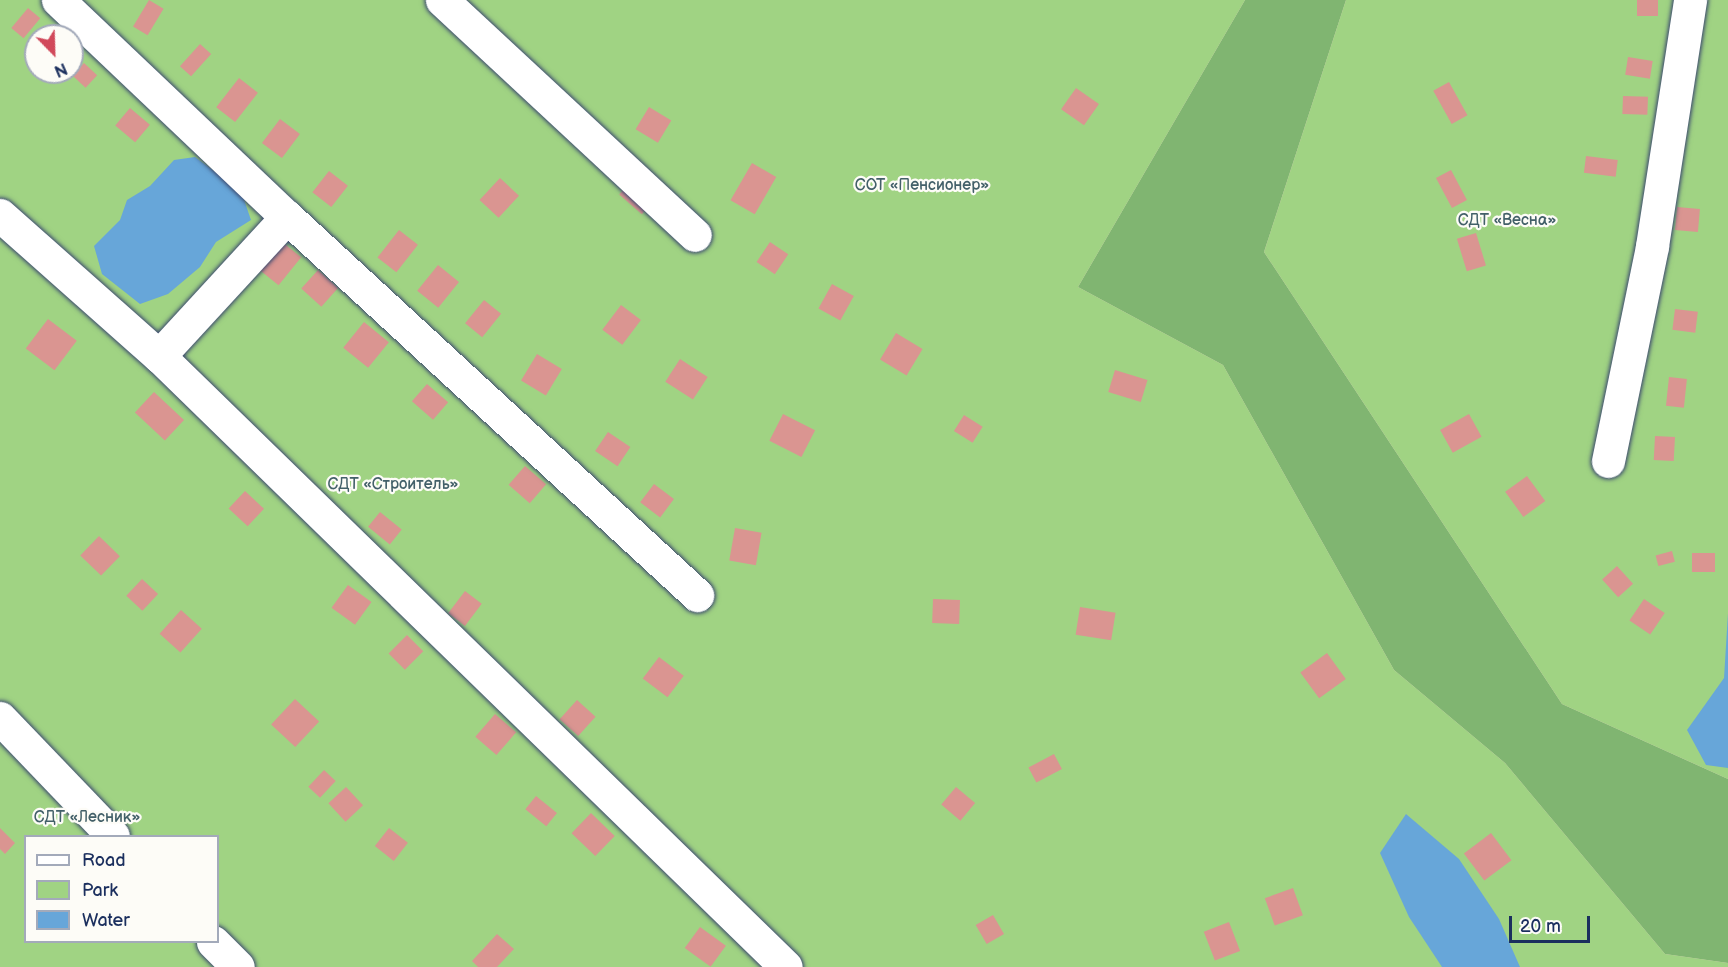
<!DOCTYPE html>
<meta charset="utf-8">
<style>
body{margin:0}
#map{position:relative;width:1728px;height:967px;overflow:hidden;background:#f6e5ce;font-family:"Balsamiq Sans",sans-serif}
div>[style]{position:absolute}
.green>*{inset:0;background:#a0d383}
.forest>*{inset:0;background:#80b571}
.water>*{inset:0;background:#67a6d9}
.building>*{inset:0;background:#da9591;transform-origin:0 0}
.roads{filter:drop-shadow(0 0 2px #3c4a6f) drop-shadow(0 0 2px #3c4a6f)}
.minor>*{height:33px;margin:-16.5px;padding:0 16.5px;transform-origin:16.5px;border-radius:16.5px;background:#fff}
span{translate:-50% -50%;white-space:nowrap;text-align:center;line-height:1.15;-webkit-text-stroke:4.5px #fdfcf7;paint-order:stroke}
.park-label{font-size:16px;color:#436069}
.legend{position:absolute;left:24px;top:835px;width:195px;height:108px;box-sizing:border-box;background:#fdfcf7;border:2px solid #a3aaba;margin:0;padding:8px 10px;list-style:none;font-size:18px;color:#1b2f5e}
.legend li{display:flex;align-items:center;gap:12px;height:30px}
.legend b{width:30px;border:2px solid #a3aaba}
.north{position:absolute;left:24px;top:24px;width:60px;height:60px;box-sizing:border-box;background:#fdfcf7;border:2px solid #a3aaba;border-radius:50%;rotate:157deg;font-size:16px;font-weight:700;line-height:24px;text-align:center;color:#1b2f5e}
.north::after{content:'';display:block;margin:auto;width:21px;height:27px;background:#d1495b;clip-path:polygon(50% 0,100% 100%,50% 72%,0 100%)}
.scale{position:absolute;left:1509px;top:916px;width:81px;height:27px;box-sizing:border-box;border:3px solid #1b2f5e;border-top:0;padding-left:8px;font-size:18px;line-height:21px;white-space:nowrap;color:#1b2f5e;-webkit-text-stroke:4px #fdfcf7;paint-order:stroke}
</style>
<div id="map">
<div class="green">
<div style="clip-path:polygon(evenodd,0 0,1245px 0,1078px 287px,1223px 365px,1394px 670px,1505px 763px,1665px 954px,1728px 963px,1728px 967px,0 967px,0 0,36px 36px,72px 36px,72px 72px,36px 72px,36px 36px,0 0,26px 836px,218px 836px,218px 942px,26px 942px,26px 836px)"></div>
<div style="clip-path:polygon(1346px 0,1728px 0,1728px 779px,1562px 704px,1264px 252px)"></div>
</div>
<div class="forest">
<div style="clip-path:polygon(1245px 0,1346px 0,1264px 252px,1562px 704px,1728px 779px,1728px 963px,1665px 954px,1505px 763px,1394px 670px,1223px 365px,1078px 287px)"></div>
</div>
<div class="water">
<div style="clip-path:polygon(195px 157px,241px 191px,251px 220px,216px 242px,200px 267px,168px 294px,140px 304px,102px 274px,94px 246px,120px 220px,127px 200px,150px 186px,174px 160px)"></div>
<div style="clip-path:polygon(1728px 613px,1728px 768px,1706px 765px,1687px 730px,1724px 678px)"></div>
<div style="clip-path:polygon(1406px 814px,1459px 859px,1499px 919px,1520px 967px,1442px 967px,1409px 917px,1380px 853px)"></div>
</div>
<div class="building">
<div style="left:149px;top:0;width:17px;height:31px;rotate:31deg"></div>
<div style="left:1637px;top:0;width:21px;height:16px"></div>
<div style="left:28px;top:8px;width:16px;height:26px;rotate:40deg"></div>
<div style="left:200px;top:44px;width:15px;height:30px;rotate:42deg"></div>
<div style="left:1628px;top:57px;width:25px;height:18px;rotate:9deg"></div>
<div style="left:84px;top:63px;width:18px;height:17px;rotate:43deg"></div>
<div style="left:239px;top:78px;width:24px;height:37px;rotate:38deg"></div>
<div style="left:1449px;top:82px;width:38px;height:18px;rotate:61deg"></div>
<div style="left:1076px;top:88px;width:28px;height:26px;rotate:35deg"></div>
<div style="left:1623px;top:96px;width:25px;height:18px;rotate:2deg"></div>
<div style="left:649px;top:107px;width:26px;height:26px;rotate:31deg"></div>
<div style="left:130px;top:108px;width:26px;height:23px;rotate:40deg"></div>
<div style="left:280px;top:119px;width:25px;height:30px;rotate:37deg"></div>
<div style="left:1586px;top:156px;width:32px;height:17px;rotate:7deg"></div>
<div style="left:752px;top:163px;width:28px;height:43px;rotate:30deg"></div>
<div style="left:1451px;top:170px;width:34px;height:17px;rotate:62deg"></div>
<div style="left:329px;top:171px;width:24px;height:27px;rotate:38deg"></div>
<div style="left:500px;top:178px;width:26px;height:30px;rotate:43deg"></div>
<div style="left:631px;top:181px;width:30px;height:18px;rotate:41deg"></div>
<div style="left:1677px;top:207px;width:23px;height:23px;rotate:5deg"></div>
<div style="left:399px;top:230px;width:24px;height:35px;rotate:38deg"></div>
<div style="left:1476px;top:233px;width:34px;height:20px;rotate:73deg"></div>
<div style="left:281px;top:241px;width:26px;height:36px;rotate:39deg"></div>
<div style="left:770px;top:242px;width:22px;height:24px;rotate:34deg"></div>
<div style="left:438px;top:265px;width:27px;height:33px;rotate:39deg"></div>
<div style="left:318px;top:270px;width:27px;height:25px;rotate:42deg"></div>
<div style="left:832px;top:284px;width:25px;height:28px;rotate:29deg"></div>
<div style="left:484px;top:300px;width:22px;height:30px;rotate:39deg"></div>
<div style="left:621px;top:305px;width:25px;height:31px;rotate:37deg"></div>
<div style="left:1675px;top:309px;width:23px;height:21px;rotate:7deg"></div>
<div style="left:48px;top:319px;width:36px;height:37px;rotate:37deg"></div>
<div style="left:364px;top:322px;width:32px;height:33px;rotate:39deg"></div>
<div style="left:896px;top:333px;width:31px;height:31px;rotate:31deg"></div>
<div style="left:537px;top:354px;width:29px;height:31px;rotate:31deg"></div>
<div style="left:680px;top:359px;width:33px;height:27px;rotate:33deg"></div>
<div style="left:1115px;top:370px;width:34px;height:23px;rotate:17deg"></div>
<div style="left:1669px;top:377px;width:18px;height:29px;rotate:6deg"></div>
<div style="left:427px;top:384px;width:28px;height:23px;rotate:41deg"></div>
<div style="left:154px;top:392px;width:41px;height:28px;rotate:43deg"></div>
<div style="left:783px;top:414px;width:36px;height:30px;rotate:27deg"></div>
<div style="left:1469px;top:414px;width:26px;height:33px;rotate:61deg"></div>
<div style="left:964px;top:415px;width:22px;height:19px;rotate:32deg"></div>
<div style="left:608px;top:432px;width:27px;height:23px;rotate:34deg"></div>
<div style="left:1655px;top:436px;width:20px;height:24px;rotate:3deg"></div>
<div style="left:525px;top:466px;width:28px;height:25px;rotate:41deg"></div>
<div style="left:1527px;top:476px;width:31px;height:27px;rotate:54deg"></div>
<div style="left:654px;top:484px;width:25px;height:23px;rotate:37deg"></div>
<div style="left:245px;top:491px;width:26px;height:24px;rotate:43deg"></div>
<div style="left:380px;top:512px;width:28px;height:19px;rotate:39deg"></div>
<div style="left:735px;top:528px;width:27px;height:33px;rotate:10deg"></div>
<div style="left:99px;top:536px;width:29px;height:27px;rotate:44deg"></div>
<div style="left:1672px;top:551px;width:11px;height:17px;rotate:75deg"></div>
<div style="left:1692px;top:553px;width:23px;height:19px"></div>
<div style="left:1617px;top:566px;width:24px;height:20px;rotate:48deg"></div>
<div style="left:142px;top:579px;width:22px;height:23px;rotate:43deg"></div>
<div style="left:348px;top:585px;width:29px;height:28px;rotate:36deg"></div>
<div style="left:465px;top:591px;width:21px;height:28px;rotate:37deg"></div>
<div style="left:933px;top:599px;width:27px;height:24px;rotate:2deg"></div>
<div style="left:1644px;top:599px;width:25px;height:26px;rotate:34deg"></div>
<div style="left:1080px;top:607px;width:36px;height:28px;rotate:9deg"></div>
<div style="left:181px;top:610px;width:28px;height:32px;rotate:42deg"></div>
<div style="left:407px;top:635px;width:23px;height:26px;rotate:45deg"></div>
<div style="left:1327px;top:653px;width:32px;height:33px;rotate:54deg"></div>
<div style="left:659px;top:657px;width:31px;height:27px;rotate:37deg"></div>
<div style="left:295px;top:699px;width:33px;height:35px;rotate:43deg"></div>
<div style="left:577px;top:700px;width:25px;height:26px;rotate:42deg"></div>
<div style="left:495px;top:714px;width:28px;height:30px;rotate:41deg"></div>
<div style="left:1054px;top:754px;width:17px;height:29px;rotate:62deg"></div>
<div style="left:324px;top:770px;width:16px;height:23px;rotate:43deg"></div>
<div style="left:346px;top:787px;width:25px;height:24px;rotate:47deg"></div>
<div style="left:956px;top:787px;width:25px;height:23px;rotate:40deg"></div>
<div style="left:536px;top:796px;width:27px;height:17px;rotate:39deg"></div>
<div style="left:591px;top:813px;width:33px;height:28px;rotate:44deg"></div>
<div style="clip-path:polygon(0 828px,15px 843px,5px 854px,0 849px)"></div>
<div style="left:389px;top:828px;width:24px;height:23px;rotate:38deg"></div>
<div style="left:1491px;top:833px;width:34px;height:34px;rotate:53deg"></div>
<div style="left:1293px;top:888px;width:29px;height:30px;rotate:70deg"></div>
<div style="left:993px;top:915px;width:22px;height:20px;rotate:60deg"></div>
<div style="left:1229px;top:922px;width:31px;height:27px;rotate:69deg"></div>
<div style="left:700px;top:927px;width:32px;height:26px;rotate:36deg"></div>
<div style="clip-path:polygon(497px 934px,514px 949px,497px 967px,478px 967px,472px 961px)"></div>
</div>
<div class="roads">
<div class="minor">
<div style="left:58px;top:0;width:315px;rotate:43.5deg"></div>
<div style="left:287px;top:217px;width:558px;rotate:42.67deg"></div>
<div style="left:442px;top:0;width:345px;rotate:42.9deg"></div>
<div style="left:0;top:215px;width:213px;rotate:41.6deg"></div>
<div style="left:159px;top:356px;width:875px;rotate:44.26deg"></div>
<div style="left:159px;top:356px;width:189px;rotate:-47.4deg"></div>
<div style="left:1608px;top:461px;width:219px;rotate:-78.4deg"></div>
<div style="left:1652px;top:246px;width:249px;rotate:-81.2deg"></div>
<div style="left:0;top:718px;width:163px;rotate:46.2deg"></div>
<div style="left:213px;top:942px;width:35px;rotate:45deg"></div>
</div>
</div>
<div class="park-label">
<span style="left:922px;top:186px">СОТ «Пенсионер»</span>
<span style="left:1507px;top:221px">СДТ «Весна»</span>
<span style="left:393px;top:485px">СДТ «Строитель»</span>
<span style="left:87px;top:818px">СДТ «Лесник»</span>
</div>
<ul class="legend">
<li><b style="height:8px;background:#fff"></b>Road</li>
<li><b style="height:16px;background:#a0d383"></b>Park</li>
<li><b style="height:16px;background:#67a6d9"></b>Water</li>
</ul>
<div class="north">N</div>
<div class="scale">20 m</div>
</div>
